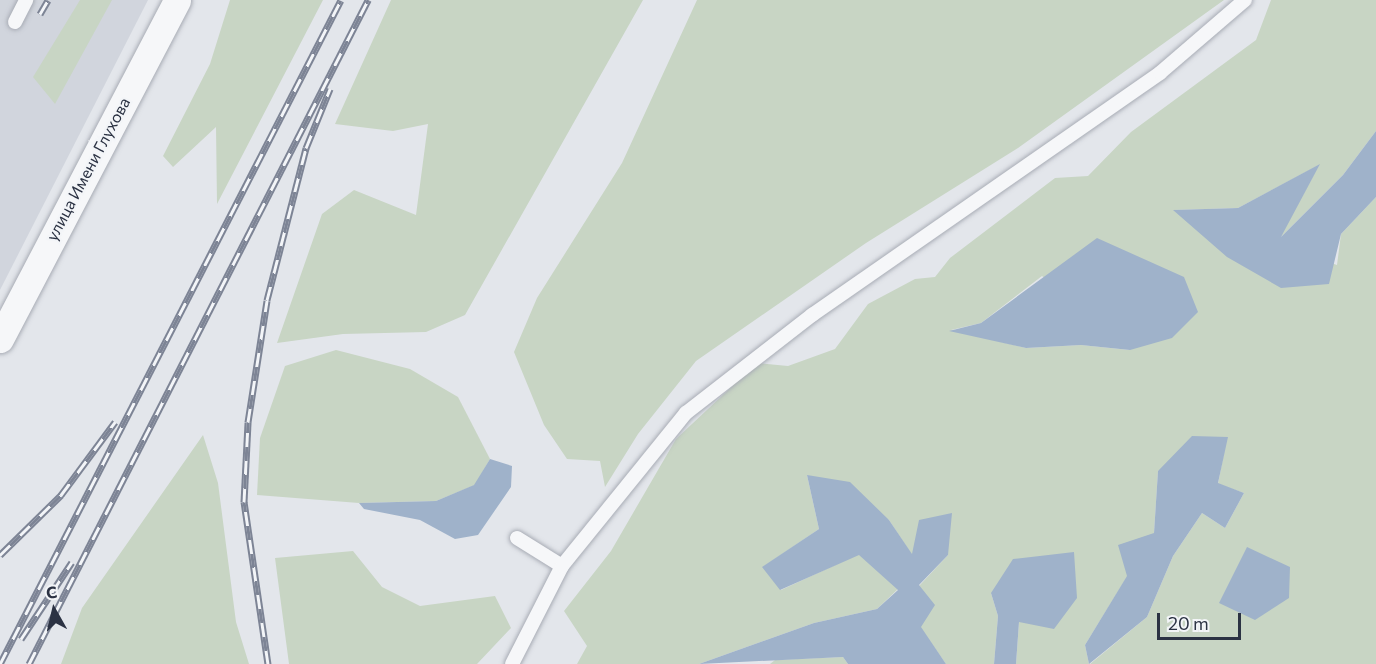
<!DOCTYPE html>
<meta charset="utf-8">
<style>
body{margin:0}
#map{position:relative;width:1376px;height:664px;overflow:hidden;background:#e3e6eb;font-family:Commissioner,sans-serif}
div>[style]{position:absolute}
.built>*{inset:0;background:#d1d5dd}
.green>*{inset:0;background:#c8d5c4}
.water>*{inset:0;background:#9fb2ca}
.roads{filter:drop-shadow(0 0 2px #a8acb5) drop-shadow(0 0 2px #a8acb5)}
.lane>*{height:14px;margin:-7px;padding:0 7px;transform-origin:7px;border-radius:7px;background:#f6f7f9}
.street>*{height:27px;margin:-13.5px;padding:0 13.5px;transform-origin:13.5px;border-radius:13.5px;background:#f6f7f9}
.rail>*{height:7px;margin-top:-3.5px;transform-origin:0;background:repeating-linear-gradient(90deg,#f3f5f8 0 14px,#7d8495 0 28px);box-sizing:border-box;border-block:2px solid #7d8495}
span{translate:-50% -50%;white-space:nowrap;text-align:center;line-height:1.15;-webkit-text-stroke:4.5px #f3f5f8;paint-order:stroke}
.street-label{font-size:16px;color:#2b3243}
.north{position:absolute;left:24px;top:580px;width:60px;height:60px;-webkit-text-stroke:4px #f3f5f8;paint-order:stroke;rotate:352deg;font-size:16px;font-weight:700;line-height:24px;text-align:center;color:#2b3243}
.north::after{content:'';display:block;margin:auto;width:21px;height:27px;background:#2b3243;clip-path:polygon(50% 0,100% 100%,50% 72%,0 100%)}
.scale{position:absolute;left:1157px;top:613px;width:84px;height:27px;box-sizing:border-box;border:3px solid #2b3243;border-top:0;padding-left:8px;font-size:18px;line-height:21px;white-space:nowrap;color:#2b3243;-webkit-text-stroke:4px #f3f5f8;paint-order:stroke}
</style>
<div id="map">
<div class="built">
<div style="clip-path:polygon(0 0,148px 0,0 290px)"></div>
</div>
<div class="green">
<div style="clip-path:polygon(80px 0,112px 0,55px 104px,33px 77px)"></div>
<div style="clip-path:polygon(230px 0,323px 0,217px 204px,216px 127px,173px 167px,163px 156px,210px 64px)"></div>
<div style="clip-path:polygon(391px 0,643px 0,465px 315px,426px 332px,343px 334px,277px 343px,322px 214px,354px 190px,416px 215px,428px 124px,393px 131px,335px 124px)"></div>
<div style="clip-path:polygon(697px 0,1224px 0,1018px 148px,866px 243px,696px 361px,638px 434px,605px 487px,600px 461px,567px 459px,544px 425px,514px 352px,537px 298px,622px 163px)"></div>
<div style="clip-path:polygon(evenodd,1271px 0,1376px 0,1376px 131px,1343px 175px,1279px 239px,1319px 165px,1238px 208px,1174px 210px,1337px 265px,1341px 234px,1376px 197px,1376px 664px,1090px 664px,1147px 617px,1173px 556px,1202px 513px,1225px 528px,1244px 493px,1218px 484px,1227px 437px,1158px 471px,1154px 533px,1085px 645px,1089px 664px,1016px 664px,1019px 622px,991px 593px,998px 616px,994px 664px,946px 664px,920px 627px,919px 586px,948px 555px,912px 555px,889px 520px,807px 475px,819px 529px,763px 567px,781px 590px,859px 554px,898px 589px,877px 609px,814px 623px,699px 664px,577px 664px,587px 646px,564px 611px,611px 551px,676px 439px,757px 363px,788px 366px,835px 349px,868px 304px,915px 279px,935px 277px,950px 258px,1055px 178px,1088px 176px,1131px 132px,1256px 40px,1271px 0,1042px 276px,1130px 350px,1081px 345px,1026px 348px,951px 330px,981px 323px,1042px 276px)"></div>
<div style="clip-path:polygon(336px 350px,410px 369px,458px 397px,490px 459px,475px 485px,436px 501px,359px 503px,257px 495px,260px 438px,285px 366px)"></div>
<div style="clip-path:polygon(203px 435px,218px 483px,236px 622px,249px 664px,61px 664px,82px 608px)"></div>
<div style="clip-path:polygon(353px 551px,382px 587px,420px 606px,495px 596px,511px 628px,477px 664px,289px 664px,275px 558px)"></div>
<div style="clip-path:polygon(843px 657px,848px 664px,770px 664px,775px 660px)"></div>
</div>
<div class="water">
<div style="clip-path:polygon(1376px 131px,1376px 197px,1341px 234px,1329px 284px,1281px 288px,1227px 257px,1173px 210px,1238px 208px,1320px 164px,1281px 237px,1343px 175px)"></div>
<div style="clip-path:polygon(1097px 238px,1184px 277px,1198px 312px,1172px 338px,1130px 350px,1081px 345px,1026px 348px,949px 331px,981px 323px)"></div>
<div style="clip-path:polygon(1192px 436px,1228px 437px,1218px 483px,1244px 493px,1225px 528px,1202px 513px,1173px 556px,1147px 617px,1089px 664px,1085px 645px,1127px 576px,1118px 545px,1154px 533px,1158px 471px)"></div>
<div style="clip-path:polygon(490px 459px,512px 466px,511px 487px,478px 535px,455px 539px,420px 520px,364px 509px,359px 503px,436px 501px,474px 485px)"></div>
<div style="clip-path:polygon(807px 475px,850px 482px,889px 520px,912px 554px,919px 520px,952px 513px,948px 555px,919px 585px,935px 605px,921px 627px,946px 664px,848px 664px,843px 657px,699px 664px,814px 623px,877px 609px,898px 590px,859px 555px,780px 590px,762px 567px,819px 529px)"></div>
<div style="clip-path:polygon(1247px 547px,1290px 567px,1289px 598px,1255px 620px,1219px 603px)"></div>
<div style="clip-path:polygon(1074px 552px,1077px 598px,1054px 629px,1019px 622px,1016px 664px,994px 664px,998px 616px,991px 593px,1013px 559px)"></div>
</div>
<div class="roads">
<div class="lane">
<div style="left:15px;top:22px;width:25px;rotate:-63deg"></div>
<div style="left:517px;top:538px;width:53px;rotate:31.9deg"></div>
<div style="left:512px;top:664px;width:110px;rotate:-63deg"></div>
<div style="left:562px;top:566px;width:197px;rotate:-51deg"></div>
<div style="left:686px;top:413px;width:160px;rotate:-37.9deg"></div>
<div style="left:812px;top:315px;width:424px;rotate:-34.8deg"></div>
<div style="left:1160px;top:73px;width:112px;rotate:-40.7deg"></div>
</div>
<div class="street">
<div style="left:0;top:339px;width:382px;rotate:-62.4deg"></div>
</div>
</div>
<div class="rail">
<div style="left:40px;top:14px;width:16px;rotate:-60deg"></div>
<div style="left:0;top:555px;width:86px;rotate:-44.5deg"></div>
<div style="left:61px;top:495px;width:91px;rotate:-53.5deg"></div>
<div style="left:21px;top:639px;width:92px;rotate:-56.5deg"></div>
<div style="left:0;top:664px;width:746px;rotate:-62.82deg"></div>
<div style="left:29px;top:664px;width:746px;rotate:-62.95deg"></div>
<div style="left:268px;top:664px;width:164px;rotate:-98.4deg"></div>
<div style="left:244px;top:502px;width:80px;rotate:-87.1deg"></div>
<div style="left:248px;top:422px;width:123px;rotate:-81.1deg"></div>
<div style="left:267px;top:300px;width:157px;rotate:-75.6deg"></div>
<div style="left:306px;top:148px;width:64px;rotate:-67.9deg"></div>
</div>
<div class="street-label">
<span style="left:88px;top:169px;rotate:-62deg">улица Имени Глухова</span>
</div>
<div class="north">С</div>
<div class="scale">20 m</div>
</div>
